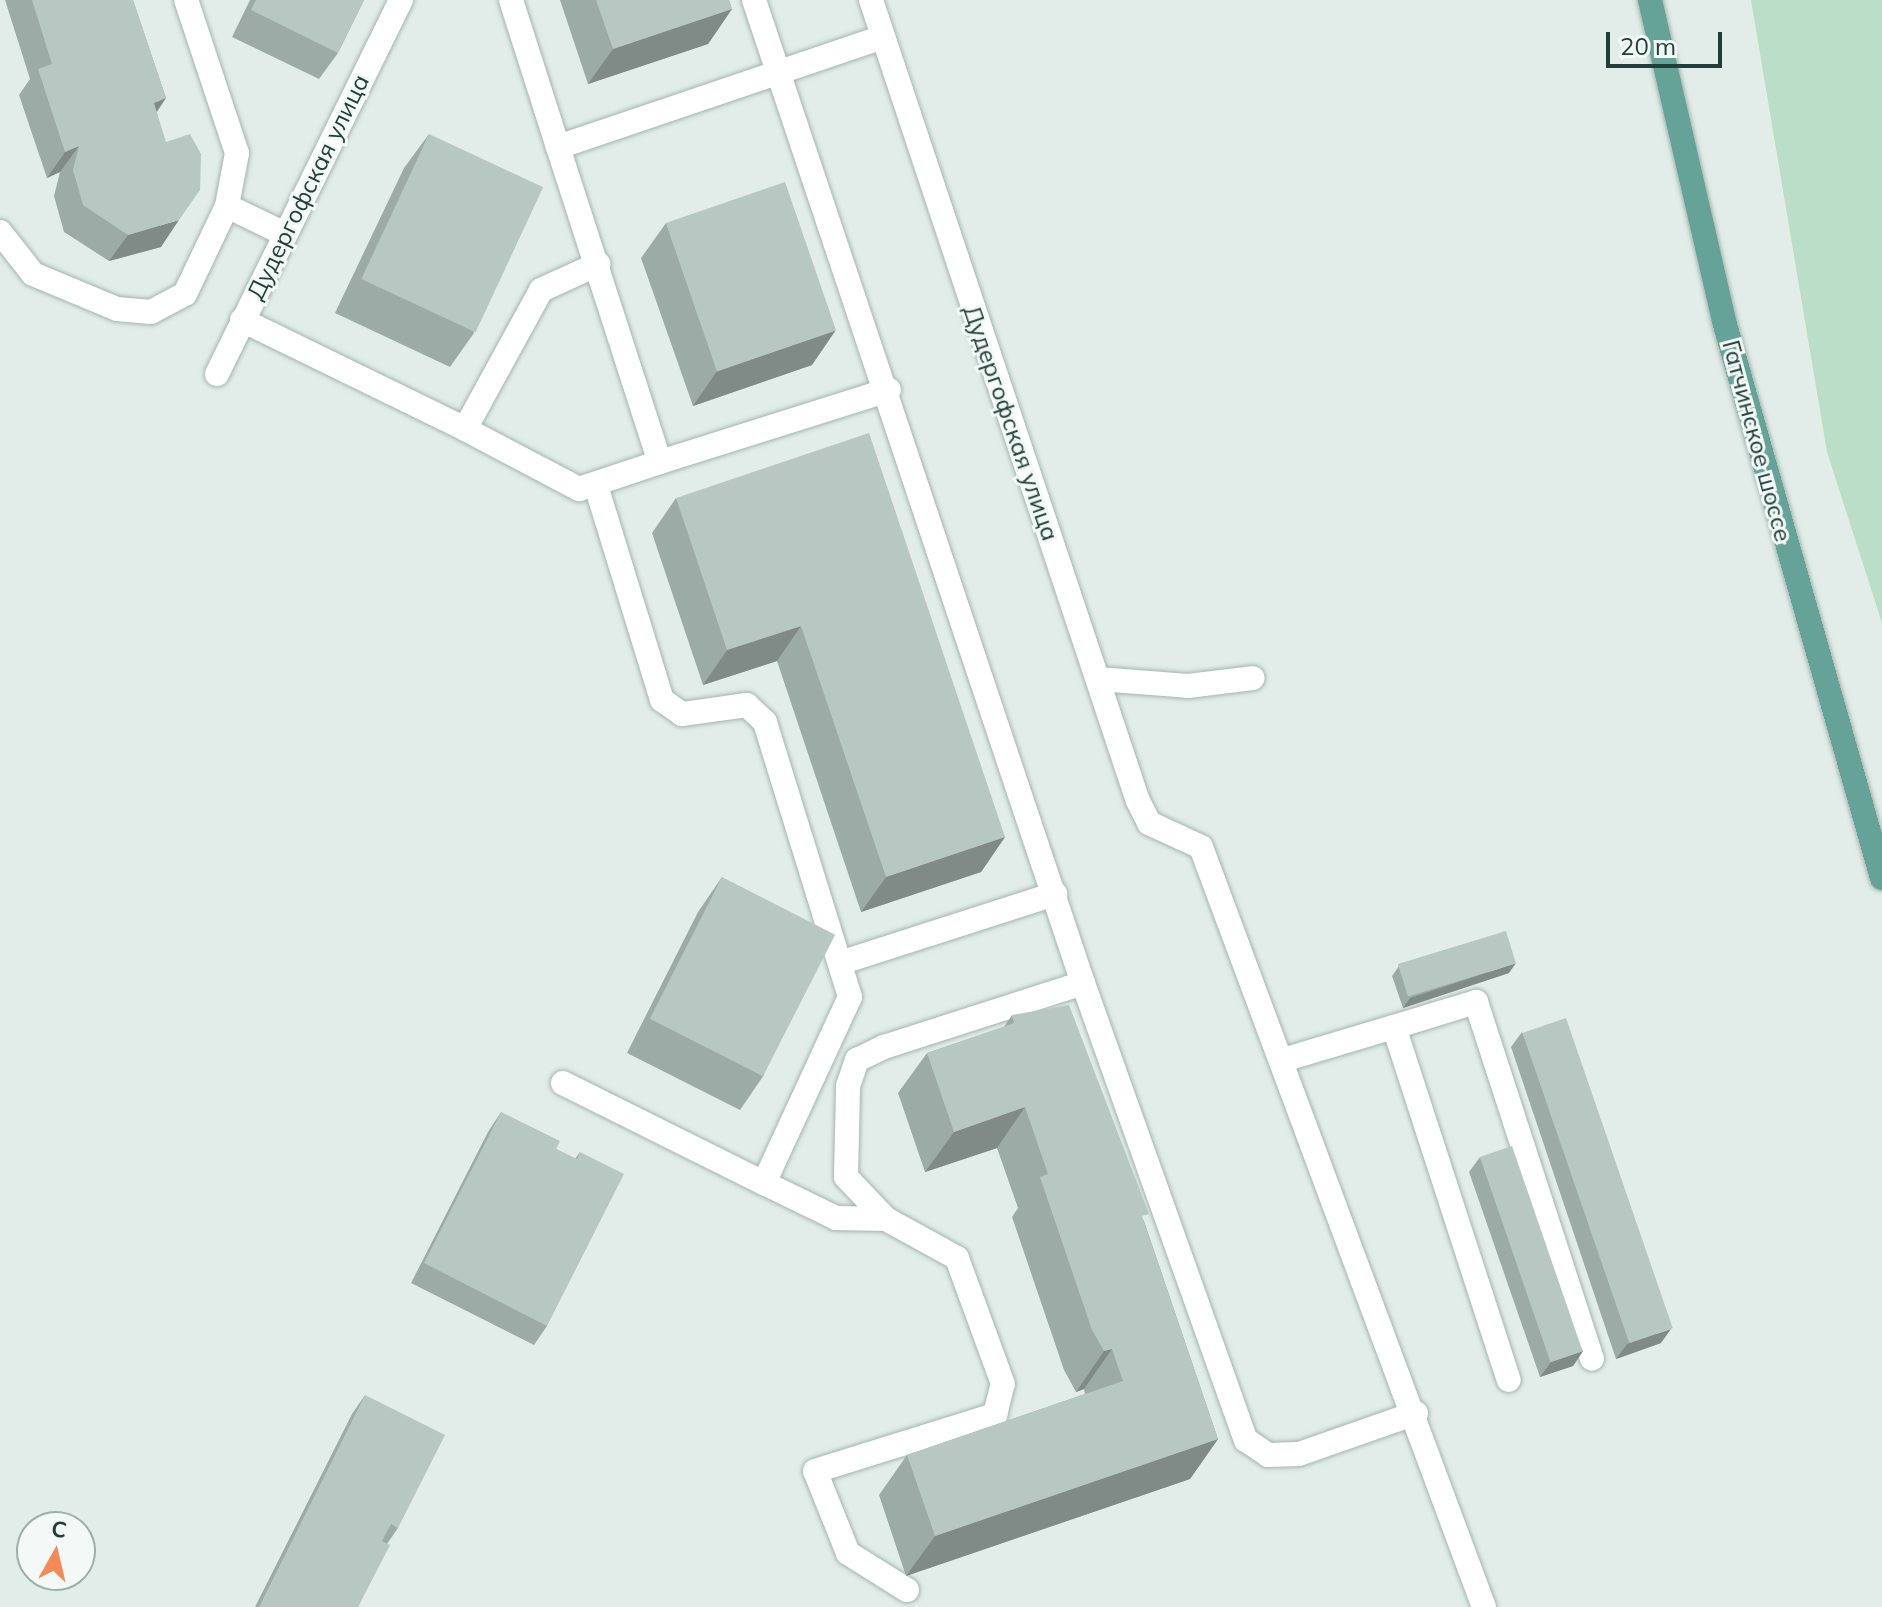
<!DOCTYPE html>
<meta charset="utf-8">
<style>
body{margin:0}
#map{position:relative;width:1882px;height:1607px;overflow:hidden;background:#e2ede9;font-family:Mulish,sans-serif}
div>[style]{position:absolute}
.green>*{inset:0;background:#badec7}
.roads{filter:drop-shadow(0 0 2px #a4b5b0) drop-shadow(0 0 2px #a4b5b0)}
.minor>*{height:24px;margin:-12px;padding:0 12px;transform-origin:12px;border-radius:12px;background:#fff}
.major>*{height:24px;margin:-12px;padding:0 12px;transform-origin:12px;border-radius:12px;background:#65a398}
.wall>*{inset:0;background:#9daba7}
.shaded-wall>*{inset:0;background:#808b88}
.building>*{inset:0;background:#b7c7c2;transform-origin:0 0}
span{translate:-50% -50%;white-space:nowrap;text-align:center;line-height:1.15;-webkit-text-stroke:6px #f3f9f6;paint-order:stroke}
.street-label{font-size:24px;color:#213e38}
.north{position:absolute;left:16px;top:1511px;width:80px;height:80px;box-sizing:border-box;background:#f3f9f6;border:2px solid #9faeaa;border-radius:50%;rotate:8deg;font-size:22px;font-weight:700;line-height:32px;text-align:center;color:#213e38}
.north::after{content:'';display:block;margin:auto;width:28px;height:36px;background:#f58a57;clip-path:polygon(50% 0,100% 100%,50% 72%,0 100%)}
.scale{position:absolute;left:1606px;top:32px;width:116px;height:36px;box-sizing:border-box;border:4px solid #213e38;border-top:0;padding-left:10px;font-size:24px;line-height:28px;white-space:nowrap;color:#213e38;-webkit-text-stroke:6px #f3f9f6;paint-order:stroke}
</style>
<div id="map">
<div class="green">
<div style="clip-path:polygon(1751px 0,1882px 0,1882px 623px,1827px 452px)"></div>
</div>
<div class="roads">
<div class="minor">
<div style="left:511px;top:0;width:154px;rotate:72.3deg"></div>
<div style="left:754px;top:0;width:1037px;rotate:71.5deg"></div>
<div style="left:1083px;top:983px;width:485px;rotate:70.4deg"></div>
<div style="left:1246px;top:1440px;width:27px;rotate:34deg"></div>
<div style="left:1268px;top:1455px;width:31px;rotate:-2deg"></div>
<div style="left:1299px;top:1454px;width:124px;rotate:-19.3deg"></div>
<div style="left:871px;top:0;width:844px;rotate:71.57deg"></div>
<div style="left:1138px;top:801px;width:25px;rotate:63deg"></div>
<div style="left:1149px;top:823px;width:57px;rotate:24.8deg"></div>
<div style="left:1201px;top:847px;width:811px;rotate:69.58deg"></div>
<div style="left:883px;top:37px;width:343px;rotate:161.3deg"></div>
<div style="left:558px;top:147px;width:331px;rotate:72.1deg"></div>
<div style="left:660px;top:462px;width:240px;rotate:-17.5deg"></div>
<div style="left:227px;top:206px;width:64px;rotate:25.8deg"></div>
<div style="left:0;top:232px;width:53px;rotate:51.8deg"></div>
<div style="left:33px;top:274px;width:91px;rotate:22.6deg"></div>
<div style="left:117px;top:309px;width:34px;rotate:5deg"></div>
<div style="left:151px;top:312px;width:38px;rotate:-28deg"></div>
<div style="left:185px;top:294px;width:98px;rotate:-64.5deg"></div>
<div style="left:227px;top:206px;width:54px;rotate:-79.3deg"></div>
<div style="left:237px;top:153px;width:161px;rotate:-108.4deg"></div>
<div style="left:242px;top:320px;width:248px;rotate:26deg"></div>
<div style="left:465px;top:429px;width:158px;rotate:-61.3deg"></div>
<div style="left:541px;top:290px;width:63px;rotate:-24.5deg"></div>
<div style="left:217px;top:374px;width:417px;rotate:-63.8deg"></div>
<div style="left:465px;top:429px;width:129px;rotate:27.8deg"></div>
<div style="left:579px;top:489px;width:85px;rotate:-18.4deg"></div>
<div style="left:1098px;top:679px;width:90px;rotate:4.4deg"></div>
<div style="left:1188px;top:686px;width:65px;rotate:-7deg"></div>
<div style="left:843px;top:962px;width:223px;rotate:-17.8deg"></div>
<div style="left:1394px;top:1027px;width:86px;rotate:-17deg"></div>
<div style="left:1476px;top:1002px;width:375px;rotate:72deg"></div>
<div style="left:1283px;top:1060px;width:116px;rotate:-16.6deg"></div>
<div style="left:1394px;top:1027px;width:371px;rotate:72deg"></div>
<div style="left:563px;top:1083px;width:225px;rotate:26.5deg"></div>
<div style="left:764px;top:1183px;width:205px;rotate:-65.2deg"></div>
<div style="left:850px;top:997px;width:288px;rotate:-107.2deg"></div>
<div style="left:765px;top:722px;width:25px;rotate:-137deg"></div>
<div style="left:747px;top:705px;width:66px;rotate:172.1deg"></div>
<div style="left:682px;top:714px;width:24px;rotate:-145deg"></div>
<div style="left:662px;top:700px;width:225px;rotate:-107.1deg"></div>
<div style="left:764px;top:1183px;width:80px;rotate:25.9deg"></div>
<div style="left:836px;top:1218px;width:50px;rotate:1.1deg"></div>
<div style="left:907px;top:1590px;width:70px;rotate:-147.9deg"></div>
<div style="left:848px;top:1553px;width:88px;rotate:-111.9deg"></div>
<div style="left:815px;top:1471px;width:189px;rotate:-17.3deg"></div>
<div style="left:995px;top:1415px;width:32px;rotate:-76deg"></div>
<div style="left:1003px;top:1384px;width:134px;rotate:-110.1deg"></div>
<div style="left:957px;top:1258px;width:81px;rotate:-151.2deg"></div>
<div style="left:886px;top:1219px;width:58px;rotate:-133.6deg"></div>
<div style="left:846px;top:1177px;width:91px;rotate:-88.7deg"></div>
<div style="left:848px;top:1086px;width:28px;rotate:-71deg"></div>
<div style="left:857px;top:1060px;width:30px;rotate:-26deg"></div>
<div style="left:884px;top:1047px;width:209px;rotate:-17.8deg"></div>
</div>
<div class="major">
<div style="left:1650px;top:0;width:329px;rotate:77deg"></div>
<div style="left:1724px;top:321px;width:579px;rotate:74.16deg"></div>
</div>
</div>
<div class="wall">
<div style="clip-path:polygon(5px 0,133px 0,166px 98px,157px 112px,161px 247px,109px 261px,64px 232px,54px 196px,60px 172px,47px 178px,19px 95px,30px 79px)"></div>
<div style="clip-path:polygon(250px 0,364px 0,338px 53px,319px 79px,232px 37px)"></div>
<div style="clip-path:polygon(560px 0,729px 0,732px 9px,708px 44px,588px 84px)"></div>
<div style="clip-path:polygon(429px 134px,474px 333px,450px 367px,335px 313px,404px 168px)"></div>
<div style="clip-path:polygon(666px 223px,812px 365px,693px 406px,641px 258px)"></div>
<div style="clip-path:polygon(676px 498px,1005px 837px,981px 872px,861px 912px,777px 661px,703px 685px,652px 533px)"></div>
<div style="clip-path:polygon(722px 877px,764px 1075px,740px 1110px,627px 1053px,698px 912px)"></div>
<div style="clip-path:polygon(1399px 966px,1509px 973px,1403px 1008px,1392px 976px)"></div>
<div style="clip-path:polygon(1012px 1015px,1144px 1221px,1218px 1439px,1190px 1479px,906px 1576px,879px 1495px,907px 1455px,1085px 1394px,1084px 1389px,1076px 1392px,1064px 1370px,1012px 1217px,1018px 1208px,997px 1148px,925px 1172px,898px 1093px,927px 1053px,1004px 1027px)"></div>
<div style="clip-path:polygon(1522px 1032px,1661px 1343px,1616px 1359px,1511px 1047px)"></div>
<div style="clip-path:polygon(501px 1112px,556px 1149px,575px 1159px,580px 1152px,547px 1326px,534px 1345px,411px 1283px,488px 1132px)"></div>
<div style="clip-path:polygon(1480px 1157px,1583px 1351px,1573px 1366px,1540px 1377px,1469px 1172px)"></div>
<div style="clip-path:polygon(365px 1395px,398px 1528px,387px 1544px,358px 1607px,255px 1607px,352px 1414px)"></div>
</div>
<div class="shaded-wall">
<div style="clip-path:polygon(732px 9px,708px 44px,588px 84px,613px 49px)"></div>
<div style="clip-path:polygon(166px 98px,147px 125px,154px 103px)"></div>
<div style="clip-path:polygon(79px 146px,60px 172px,47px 178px,65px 152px)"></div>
<div style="clip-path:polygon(179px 220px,161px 247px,109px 261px,128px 235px)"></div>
<div style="clip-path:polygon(836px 330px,812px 365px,693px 406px,717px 371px)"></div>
<div style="clip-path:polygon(801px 626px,777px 661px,703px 685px,727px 650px)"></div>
<div style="clip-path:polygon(1005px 837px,981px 872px,861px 912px,886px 877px)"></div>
<div style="clip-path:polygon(1516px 963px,1509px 973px,1403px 1008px,1410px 998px)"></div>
<div style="clip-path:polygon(1025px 1107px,997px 1148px,925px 1172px,954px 1132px)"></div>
<div style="clip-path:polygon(1671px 1329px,1661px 1343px,1616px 1359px,1627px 1344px)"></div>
<div style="clip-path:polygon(1112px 1349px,1084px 1389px,1076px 1392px,1104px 1351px)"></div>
<div style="clip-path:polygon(1583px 1351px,1573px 1366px,1540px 1377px,1551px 1362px)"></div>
<div style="clip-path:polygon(1218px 1439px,1190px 1479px,906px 1576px,935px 1536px)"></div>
</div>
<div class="building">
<div style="clip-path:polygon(32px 0,133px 0,166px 98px,154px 103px,166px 142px,190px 134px,201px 154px,200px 190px,179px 220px,128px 235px,83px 205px,73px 170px,79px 146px,65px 152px,38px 69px,52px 64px)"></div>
<div style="clip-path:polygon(256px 0,364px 0,338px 53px,251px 10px)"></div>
<div style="clip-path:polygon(596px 0,729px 0,732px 9px,613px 49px)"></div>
<div style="left:429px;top:134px;width:126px;height:160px;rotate:25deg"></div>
<div style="left:785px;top:182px;width:157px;height:126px;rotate:71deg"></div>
<div style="clip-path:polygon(869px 433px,1005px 837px,886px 877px,801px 626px,727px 650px,676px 498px)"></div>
<div style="left:722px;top:877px;width:127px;height:159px;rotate:27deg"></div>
<div style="left:1506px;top:931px;width:34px;height:113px;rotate:73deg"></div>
<div style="clip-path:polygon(1069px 1005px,1149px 1214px,1142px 1216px,1218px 1439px,935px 1536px,907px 1455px,1123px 1381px,1112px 1349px,1104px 1351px,1092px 1330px,1040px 1177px,1048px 1174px,1025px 1107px,954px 1132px,927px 1053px,1014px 1023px,1012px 1015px)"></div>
<div style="left:1566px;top:1018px;width:328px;height:46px;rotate:71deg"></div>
<div style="clip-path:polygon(501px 1112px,560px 1141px,556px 1149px,577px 1159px,580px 1152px,624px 1174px,547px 1326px,424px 1263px)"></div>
<div style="left:1512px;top:1146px;width:217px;height:34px;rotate:71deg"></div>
<div style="clip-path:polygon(365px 1395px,445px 1435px,398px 1528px,391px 1524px,382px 1541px,390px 1545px,358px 1607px,259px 1607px)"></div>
</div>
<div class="street-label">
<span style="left:308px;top:187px;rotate:-64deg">Дудергофская улица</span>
<span style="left:1011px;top:423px;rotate:71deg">Дудергофская улица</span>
<span style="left:1757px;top:441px;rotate:75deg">Гатчинское шоссе</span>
</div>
<div class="north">С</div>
<div class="scale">20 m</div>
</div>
